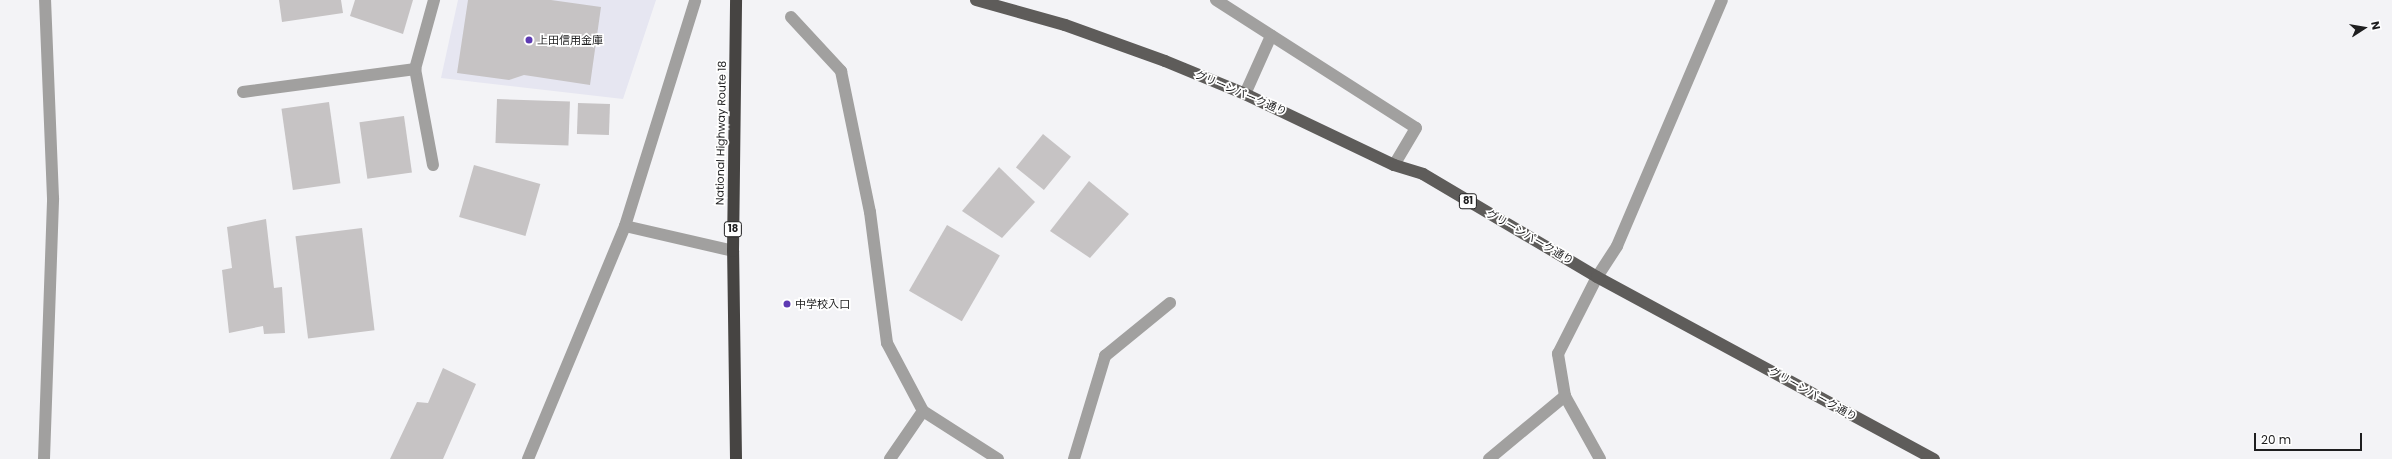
<!DOCTYPE html>
<meta charset="utf-8">
<style>
body{margin:0}
#map{position:relative;width:2392px;height:459px;overflow:hidden;background:#f3f3f6;font-family:Poppins,"Noto Sans JP",sans-serif}
div>[style]{position:absolute}
.built>*{inset:0;background:#e6e6f1}
.building>*{inset:0;background:#c6c3c4;transform-origin:0 0}
.lane>*{height:12px;margin:-6px;padding:0 6px;transform-origin:6px;border-radius:6px;background:#a1a09f}
.street>*{height:12px;margin:-6px;padding:0 6px;transform-origin:6px;border-radius:6px;background:#a1a09f}
.primary>*{height:12px;margin:-6px;padding:0 6px;transform-origin:6px;border-radius:6px;background:#5e5c5a}
.highway>*{height:12px;margin:-6px;padding:0 6px;transform-origin:6px;border-radius:6px;background:#464442}
.dots>*{width:11px;height:11px;translate:-50% -50%;box-sizing:border-box;border:2px solid #fff;border-radius:50%}
span{translate:-50% -50%;white-space:nowrap;text-align:center;line-height:1.15;-webkit-text-stroke:3.5px #fff;paint-order:stroke}
.shield-label span{padding:1px 3px;background:#fff;border:1px solid;border-radius:3px;-webkit-text-stroke-width:0}
.shield-label{font-size:10px;color:#1e1e1f;font-weight:700}
.poi-label{font-size:11px;color:#1e1e1f}
.left{translate:0 -50%;text-align:left}
.street-label{font-size:11px;color:#1e1e1f}
.north{position:absolute;left:2344px;top:8px;width:40px;height:40px;-webkit-text-stroke:3px #fff;paint-order:stroke;rotate:78deg;font-size:11px;font-weight:700;line-height:16px;text-align:center;color:#1e1e1f}
.north::after{content:'';display:block;margin:auto;width:14px;height:18px;background:#1e1e1f;clip-path:polygon(50% 0,100% 100%,50% 72%,0 100%)}
.scale{position:absolute;left:2254px;top:433px;width:108px;height:18px;box-sizing:border-box;border:2px solid #1e1e1f;border-top:0;padding-left:5px;font-size:12px;line-height:14px;white-space:nowrap;color:#1e1e1f;-webkit-text-stroke:3px #fff;paint-order:stroke}
</style>
<div id="map">
<div class="built">
<div style="clip-path:polygon(458px 0,656px 0,623px 99px,441px 78px)"></div>
</div>
<div class="building">
<div style="clip-path:polygon(279px 0,341px 0,343px 13px,282px 22px)"></div>
<div style="clip-path:polygon(355px 0,413px 0,403px 34px,350px 16px)"></div>
<div style="clip-path:polygon(468px 0,551px 0,601px 7px,590px 85px,524px 75px,509px 80px,457px 73px)"></div>
<div style="left:497px;top:99px;width:73px;height:44px;rotate:2deg"></div>
<div style="left:329px;top:102px;width:82px;height:48px;rotate:82deg"></div>
<div style="left:578px;top:103px;width:32px;height:31px;rotate:2deg"></div>
<div style="left:404px;top:116px;width:57px;height:45px;rotate:82deg"></div>
<div style="left:1043px;top:134px;width:36px;height:43px;rotate:39deg"></div>
<div style="left:474px;top:165px;width:69px;height:54px;rotate:16deg"></div>
<div style="clip-path:polygon(999px 167px,1035px 202px,1002px 238px,962px 211px)"></div>
<div style="clip-path:polygon(1089px 181px,1129px 214px,1090px 258px,1050px 231px)"></div>
<div style="clip-path:polygon(266px 219px,274px 288px,282px 287px,285px 333px,264px 334px,263px 326px,229px 333px,222px 270px,232px 268px,227px 227px)"></div>
<div style="left:947px;top:225px;width:61px;height:76px;rotate:30deg"></div>
<div style="left:362px;top:228px;width:103px;height:67px;rotate:83deg"></div>
<div style="clip-path:polygon(443px 368px,476px 384px,443px 459px,390px 459px,417px 402px,428px 403px)"></div>
</div>
<div class="lane">
<div style="left:243px;top:92px;width:174px;rotate:-7.6deg"></div>
<div style="left:433px;top:165px;width:98px;rotate:-100.6deg"></div>
<div style="left:415px;top:69px;width:72px;rotate:-74.6deg"></div>
</div>
<div class="street">
<div style="left:1216px;top:0;width:237px;rotate:32.6deg"></div>
<div style="left:1416px;top:128px;width:43px;rotate:120.7deg"></div>
<div style="left:791px;top:17px;width:74px;rotate:47.2deg"></div>
<div style="left:841px;top:71px;width:144px;rotate:78.4deg"></div>
<div style="left:870px;top:212px;width:132px;rotate:82.6deg"></div>
<div style="left:887px;top:343px;width:77px;rotate:62.1deg"></div>
<div style="left:923px;top:411px;width:89px;rotate:32.6deg"></div>
<div style="left:1245px;top:94px;width:64px;rotate:-65.9deg"></div>
<div style="left:625px;top:226px;width:111px;rotate:13deg"></div>
<div style="left:44px;top:459px;width:261px;rotate:-88deg"></div>
<div style="left:53px;top:198px;width:198px;rotate:-92.3deg"></div>
<div style="left:528px;top:459px;width:252px;rotate:-67.4deg"></div>
<div style="left:625px;top:226px;width:236px;rotate:-72.7deg"></div>
<div style="left:890px;top:459px;width:58px;rotate:-55.5deg"></div>
<div style="left:1074px;top:459px;width:108px;rotate:-73.2deg"></div>
<div style="left:1105px;top:356px;width:84px;rotate:-39.2deg"></div>
<div style="left:1489px;top:459px;width:99px;rotate:-39.7deg"></div>
<div style="left:1600px;top:459px;width:72px;rotate:-119.1deg"></div>
<div style="left:1565px;top:396px;width:43px;rotate:-99.5deg"></div>
<div style="left:1558px;top:354px;width:86px;rotate:-63.1deg"></div>
<div style="left:1597px;top:277px;width:37px;rotate:-57deg"></div>
<div style="left:1617px;top:246px;width:267px;rotate:-66.9deg"></div>
</div>
<div class="primary">
<div style="left:976px;top:0;width:92px;rotate:15.7deg"></div>
<div style="left:1065px;top:25px;width:106px;rotate:19.8deg"></div>
<div style="left:1165px;top:61px;width:87px;rotate:22.4deg"></div>
<div style="left:1245px;top:94px;width:165px;rotate:25.5deg"></div>
<div style="left:1394px;top:165px;width:30px;rotate:17deg"></div>
<div style="left:1423px;top:174px;width:202px;rotate:30.6deg"></div>
<div style="left:1597px;top:277px;width:383px;rotate:28.4deg"></div>
</div>
<div class="highway">
<div style="left:736px;top:459px;width:208px;rotate:-90.8deg"></div>
<div style="left:733px;top:251px;width:251px;rotate:-89.3deg"></div>
</div>
<div class="dots">
<div style="left:529px;top:40px;background:#5e3bb3"></div>
<div style="left:787px;top:304px;background:#5e3bb3"></div>
</div>
<div class="shield-label">
<span style="left:1468px;top:201px">81</span>
<span style="left:733px;top:229px">18</span>
</div>
<div class="poi-label">
<span class="left" style="left:537px;top:40px">上田信用金庫</span>
<span class="left" style="left:795px;top:304px">中学校入口</span>
</div>
<div class="street-label">
<span style="left:1241px;top:93px;rotate:23deg">グリーンパーク通り</span>
<span style="left:721px;top:133px;rotate:-89deg">National Highway Route 18</span>
<span style="left:1530px;top:237px;rotate:30deg">グリーンパーク通り</span>
<span style="left:1813px;top:394px;rotate:29deg">グリーンパーク通り</span>
</div>
<div class="north">N</div>
<div class="scale">20 m</div>
</div>
